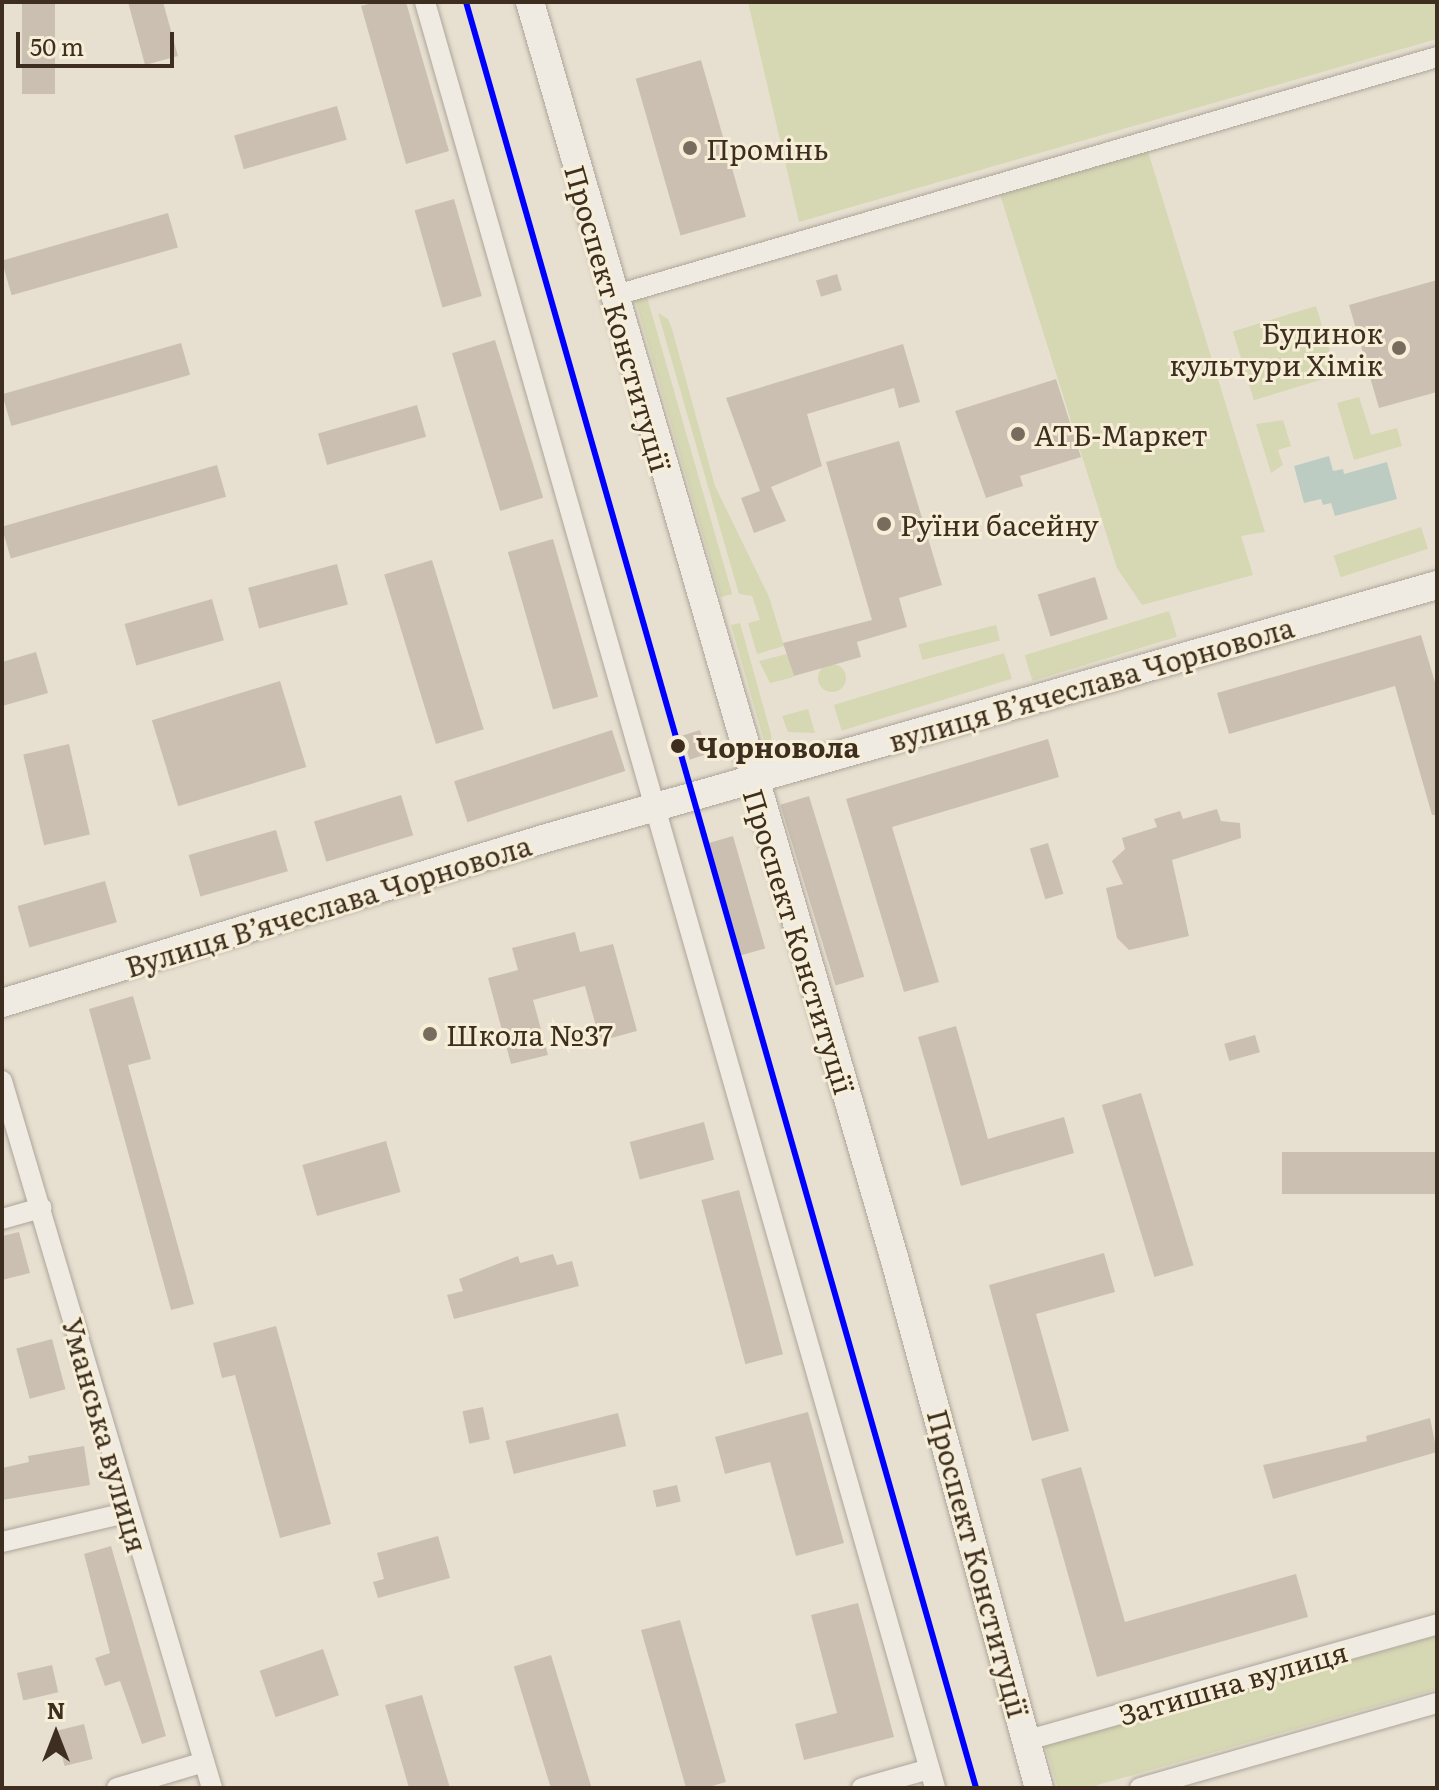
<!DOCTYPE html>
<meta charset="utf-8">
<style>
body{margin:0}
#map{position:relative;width:1439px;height:1790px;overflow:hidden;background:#e7e0d1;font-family:Literata,serif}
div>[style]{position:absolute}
.green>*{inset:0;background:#d6d7b3;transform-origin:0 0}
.round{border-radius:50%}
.water>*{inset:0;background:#bcccc2}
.building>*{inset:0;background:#cbbfb2;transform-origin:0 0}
.roads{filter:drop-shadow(0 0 2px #ada599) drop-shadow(0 0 2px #ada599)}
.street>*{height:20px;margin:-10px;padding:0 10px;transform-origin:10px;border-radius:10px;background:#efebe3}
.secondary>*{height:28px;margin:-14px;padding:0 14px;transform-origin:14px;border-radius:14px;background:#efebe3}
.tram-1>*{height:6px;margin:-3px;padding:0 3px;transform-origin:3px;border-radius:3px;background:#00f}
.dots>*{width:22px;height:22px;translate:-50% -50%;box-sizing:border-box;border:4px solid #f7eed8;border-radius:50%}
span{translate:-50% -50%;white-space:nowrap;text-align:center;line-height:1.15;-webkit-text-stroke:6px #f7eed8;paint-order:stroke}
.poi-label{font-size:28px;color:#3d2e20}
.left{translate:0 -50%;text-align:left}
.right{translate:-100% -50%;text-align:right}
.street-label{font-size:28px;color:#3d2e20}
.stop-label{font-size:28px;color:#3d2e20;font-weight:700}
.frame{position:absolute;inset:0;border:4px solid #3d2e20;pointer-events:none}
.north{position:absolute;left:16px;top:1694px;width:80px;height:80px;-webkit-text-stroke:6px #f7eed8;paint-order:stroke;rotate:0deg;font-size:22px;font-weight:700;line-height:32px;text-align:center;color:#3d2e20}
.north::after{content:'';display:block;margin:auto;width:28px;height:36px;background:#3d2e20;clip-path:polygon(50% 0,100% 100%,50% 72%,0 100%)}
.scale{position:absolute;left:16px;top:32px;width:158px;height:36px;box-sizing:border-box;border:4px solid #3d2e20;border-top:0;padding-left:10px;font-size:24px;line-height:28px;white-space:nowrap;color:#3d2e20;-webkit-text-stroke:6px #f7eed8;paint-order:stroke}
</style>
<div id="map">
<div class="green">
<div style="clip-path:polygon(748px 2px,1437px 2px,1437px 39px,799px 222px)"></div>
<div style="clip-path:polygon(1146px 145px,1265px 532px,1241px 536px,1253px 575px,1142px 605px,1117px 568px,998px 188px)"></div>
<div style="left:647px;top:297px;width:309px;height:12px;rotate:74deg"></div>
<div style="left:1316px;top:306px;width:72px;height:87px;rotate:73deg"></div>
<div style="clip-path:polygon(658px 313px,668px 319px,672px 329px,715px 486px,769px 597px,784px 646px,757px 654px,748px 623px,760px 620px,752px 596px,739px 594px)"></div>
<div style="clip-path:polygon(1359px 397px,1371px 435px,1397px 428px,1402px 446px,1354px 460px,1337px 403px)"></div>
<div style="clip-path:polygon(1283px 420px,1291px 446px,1278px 450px,1283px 465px,1271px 473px,1256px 424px)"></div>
<div style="left:1421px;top:527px;width:23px;height:92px;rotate:72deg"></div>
<div style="left:1169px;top:611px;width:27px;height:151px;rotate:73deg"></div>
<div style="clip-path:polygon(740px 623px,771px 734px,772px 746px,766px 748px,731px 625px)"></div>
<div style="left:996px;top:625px;width:16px;height:80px;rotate:76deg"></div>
<div style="left:1004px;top:653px;width:27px;height:178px;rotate:73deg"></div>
<div style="clip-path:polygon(787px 654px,794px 677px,770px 683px,759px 661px)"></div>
<div class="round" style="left:818px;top:664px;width:28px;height:28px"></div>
<div style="clip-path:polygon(808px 709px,815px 733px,788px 732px,782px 716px)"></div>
<div style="clip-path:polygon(1437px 1636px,1437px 1689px,1087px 1788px,1058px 1788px,1045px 1746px)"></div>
</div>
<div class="water">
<div style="clip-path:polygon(1329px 456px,1333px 471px,1343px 469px,1344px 474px,1387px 462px,1397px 499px,1335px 516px,1331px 503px,1323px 505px,1321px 499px,1304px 503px,1294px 466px)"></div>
</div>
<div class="building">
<div style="left:22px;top:2px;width:33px;height:92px"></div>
<div style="clip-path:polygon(128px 2px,163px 2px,178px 56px,145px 65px)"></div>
<div style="clip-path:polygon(376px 2px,406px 2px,449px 151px,406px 164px,361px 6px)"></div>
<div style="left:701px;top:60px;width:163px;height:68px;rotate:74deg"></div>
<div style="left:337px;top:106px;width:35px;height:107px;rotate:74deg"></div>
<div style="left:454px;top:199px;width:101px;height:41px;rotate:74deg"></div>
<div style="left:168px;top:213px;width:36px;height:173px;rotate:74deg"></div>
<div style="left:837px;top:274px;width:17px;height:22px;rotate:73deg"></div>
<div style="clip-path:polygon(1437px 280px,1437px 392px,1379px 408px,1349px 305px)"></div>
<div style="left:495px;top:340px;width:165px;height:45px;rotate:73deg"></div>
<div style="left:181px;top:343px;width:33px;height:186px;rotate:74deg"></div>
<div style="clip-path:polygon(903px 344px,920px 402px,899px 408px,894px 388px,807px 414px,822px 466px,771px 487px,786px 521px,754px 533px,741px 498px,760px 491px,726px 398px)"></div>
<div style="clip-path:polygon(1056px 379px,1081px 457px,1020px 476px,1023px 486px,986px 498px,955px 411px)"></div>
<div style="left:417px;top:405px;width:33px;height:103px;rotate:74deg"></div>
<div style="clip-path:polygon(899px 441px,942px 585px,899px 598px,907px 627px,857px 642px,861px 657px,794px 676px,783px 643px,872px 620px,826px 462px)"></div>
<div style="left:217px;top:465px;width:33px;height:224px;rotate:74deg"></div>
<div style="left:553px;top:539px;width:164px;height:47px;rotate:74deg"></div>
<div style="left:432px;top:560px;width:177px;height:50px;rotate:73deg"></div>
<div style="left:337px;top:564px;width:42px;height:92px;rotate:75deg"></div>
<div style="left:1095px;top:577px;width:44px;height:60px;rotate:73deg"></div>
<div style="left:212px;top:599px;width:43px;height:91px;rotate:74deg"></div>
<div style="clip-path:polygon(1421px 635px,1437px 689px,1437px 815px,1432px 815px,1395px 686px,1229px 734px,1217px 693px)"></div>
<div style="clip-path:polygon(36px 652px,48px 693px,2px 706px,2px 662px)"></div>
<div style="left:280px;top:681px;width:90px;height:134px;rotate:73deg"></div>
<div style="left:612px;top:730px;width:43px;height:166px;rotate:72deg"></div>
<div style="left:700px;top:730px;width:25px;height:19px;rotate:72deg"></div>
<div style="clip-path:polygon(1048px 739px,1059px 777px,892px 827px,939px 982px,904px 992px,846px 799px)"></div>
<div style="left:69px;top:744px;width:93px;height:47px;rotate:77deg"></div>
<div style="left:401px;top:795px;width:42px;height:91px;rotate:73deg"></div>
<div style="left:809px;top:796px;width:189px;height:30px;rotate:73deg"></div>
<div style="clip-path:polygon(1217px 809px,1221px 821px,1240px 823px,1241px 838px,1172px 860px,1189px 936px,1129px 950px,1117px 938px,1106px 888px,1123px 884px,1112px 861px,1125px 849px,1122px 838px,1157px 827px,1154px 819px,1180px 811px,1183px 819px)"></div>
<div style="left:276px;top:830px;width:43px;height:91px;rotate:74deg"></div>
<div style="left:733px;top:836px;width:117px;height:25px;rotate:74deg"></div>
<div style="left:1048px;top:843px;width:53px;height:19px;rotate:73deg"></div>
<div style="left:105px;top:881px;width:43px;height:91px;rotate:74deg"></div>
<div style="clip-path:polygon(575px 932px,580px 952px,613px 944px,637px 1031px,600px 1041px,585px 986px,533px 1000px,548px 1055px,511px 1064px,488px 978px,518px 970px,512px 948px)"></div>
<div style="clip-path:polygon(133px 996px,151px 1059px,128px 1065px,194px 1304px,171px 1310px,89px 1009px)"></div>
<div style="clip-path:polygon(956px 1026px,988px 1139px,1064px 1117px,1074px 1153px,961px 1186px,918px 1037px)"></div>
<div style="left:1255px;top:1035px;width:18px;height:32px;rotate:74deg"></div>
<div style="left:1141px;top:1093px;width:180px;height:41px;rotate:73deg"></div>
<div style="left:704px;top:1122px;width:39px;height:77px;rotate:75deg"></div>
<div style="left:386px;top:1141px;width:53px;height:87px;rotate:74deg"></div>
<div style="left:1437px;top:1152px;width:42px;height:155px;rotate:90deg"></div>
<div style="left:739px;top:1190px;width:170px;height:39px;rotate:75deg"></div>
<div style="clip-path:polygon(19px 1232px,30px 1273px,2px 1280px,2px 1236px)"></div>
<div style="clip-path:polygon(1104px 1253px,1115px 1292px,1036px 1314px,1069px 1431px,1032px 1441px,989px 1285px)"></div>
<div style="clip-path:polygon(553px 1254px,557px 1265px,572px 1261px,579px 1286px,454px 1319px,447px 1295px,463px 1291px,459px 1279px,518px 1256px,520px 1263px)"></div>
<div style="clip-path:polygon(276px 1326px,331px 1524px,280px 1538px,235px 1375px,222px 1378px,213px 1343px)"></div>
<div style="left:52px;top:1339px;width:52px;height:37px;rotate:75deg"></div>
<div style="left:483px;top:1407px;width:33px;height:21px;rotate:78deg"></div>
<div style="clip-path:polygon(808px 1412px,844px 1543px,796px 1556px,770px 1462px,725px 1474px,715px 1437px)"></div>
<div style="left:618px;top:1413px;width:34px;height:116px;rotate:76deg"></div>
<div style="clip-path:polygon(1430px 1418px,1437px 1452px,1273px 1499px,1263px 1465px,1367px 1441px,1366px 1436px)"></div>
<div style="clip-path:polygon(84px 1446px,90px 1485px,2px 1500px,2px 1468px,29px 1462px,28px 1456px)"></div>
<div style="clip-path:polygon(1081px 1467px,1125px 1622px,1296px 1574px,1308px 1617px,1097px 1677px,1041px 1479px)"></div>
<div style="left:677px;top:1485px;width:17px;height:25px;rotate:77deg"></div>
<div style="clip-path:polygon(438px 1536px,450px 1578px,378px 1598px,373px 1582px,384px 1579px,377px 1553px)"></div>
<div style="clip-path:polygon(111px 1546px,166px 1736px,142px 1744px,120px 1681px,105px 1686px,95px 1658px,110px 1653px,84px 1554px)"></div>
<div style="clip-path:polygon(858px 1603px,894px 1737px,804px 1760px,795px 1724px,837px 1713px,811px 1615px)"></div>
<div style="clip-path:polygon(680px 1620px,726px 1782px,705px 1788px,686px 1788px,641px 1630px)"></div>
<div style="left:323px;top:1649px;width:49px;height:67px;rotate:71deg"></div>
<div style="left:551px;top:1655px;width:139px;height:39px;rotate:73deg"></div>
<div style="left:52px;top:1665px;width:28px;height:36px;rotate:77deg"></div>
<div style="clip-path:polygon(422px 1695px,450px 1788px,409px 1788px,385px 1705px)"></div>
<div style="left:84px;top:1724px;width:36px;height:29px;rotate:76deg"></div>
</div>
<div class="roads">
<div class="street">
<div style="left:425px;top:2px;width:1857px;rotate:74.06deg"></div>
<div style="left:613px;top:296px;width:858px;rotate:-16.17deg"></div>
<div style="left:2px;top:1081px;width:738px;rotate:73.46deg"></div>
<div style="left:2px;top:1219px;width:41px;rotate:-15.8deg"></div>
<div style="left:2px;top:1542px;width:127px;rotate:-13.2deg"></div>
<div style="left:1028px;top:1740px;width:425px;rotate:-15.8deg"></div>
<div style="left:117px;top:1788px;width:91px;rotate:-16.6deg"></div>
<div style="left:862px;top:1788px;width:70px;rotate:-15.8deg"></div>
<div style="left:1140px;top:1788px;width:309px;rotate:-16deg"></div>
</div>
<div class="secondary">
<div style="left:530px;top:2px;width:1307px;rotate:73.83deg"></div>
<div style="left:894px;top:1257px;width:550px;rotate:74.73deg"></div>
<div style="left:2px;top:1003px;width:565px;rotate:-16.86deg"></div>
<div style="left:543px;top:839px;width:929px;rotate:-15.86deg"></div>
</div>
</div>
<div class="tram-1">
<div style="left:466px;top:2px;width:1857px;rotate:74.06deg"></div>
</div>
<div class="dots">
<div style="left:690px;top:148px;background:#786c5e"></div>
<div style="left:1399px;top:348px;background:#786c5e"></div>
<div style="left:1018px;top:434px;background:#786c5e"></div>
<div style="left:884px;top:524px;background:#786c5e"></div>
<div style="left:678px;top:746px;background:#3d2e20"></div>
<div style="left:430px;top:1034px;background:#786c5e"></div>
</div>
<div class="poi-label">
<span class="left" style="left:706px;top:148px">Промінь</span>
<span class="right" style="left:1383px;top:348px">Будинок<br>культури Хімік</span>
<span class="left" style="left:1034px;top:434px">АТБ-Маркет</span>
<span class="left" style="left:900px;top:524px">Руїни басейну</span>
<span class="left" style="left:446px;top:1034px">Школа №37</span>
</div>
<div class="street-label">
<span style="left:619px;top:318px;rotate:74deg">Проспект Конституції</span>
<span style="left:1091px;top:683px;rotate:-16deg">вулиця Вʼячеслава Чорновола</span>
<span style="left:328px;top:905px;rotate:-17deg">Вулиця Вʼячеслава Чорновола</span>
<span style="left:800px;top:941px;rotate:73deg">Проспект Конституції</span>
<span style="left:106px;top:1435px;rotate:74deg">Уманська вулиця</span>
<span style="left:979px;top:1563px;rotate:75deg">Проспект Конституції</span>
<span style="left:1233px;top:1682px;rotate:-16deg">Затишна вулиця</span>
</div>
<div class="stop-label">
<span class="left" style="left:696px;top:746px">Чорновола</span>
</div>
<div class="frame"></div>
<div class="north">N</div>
<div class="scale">50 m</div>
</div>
